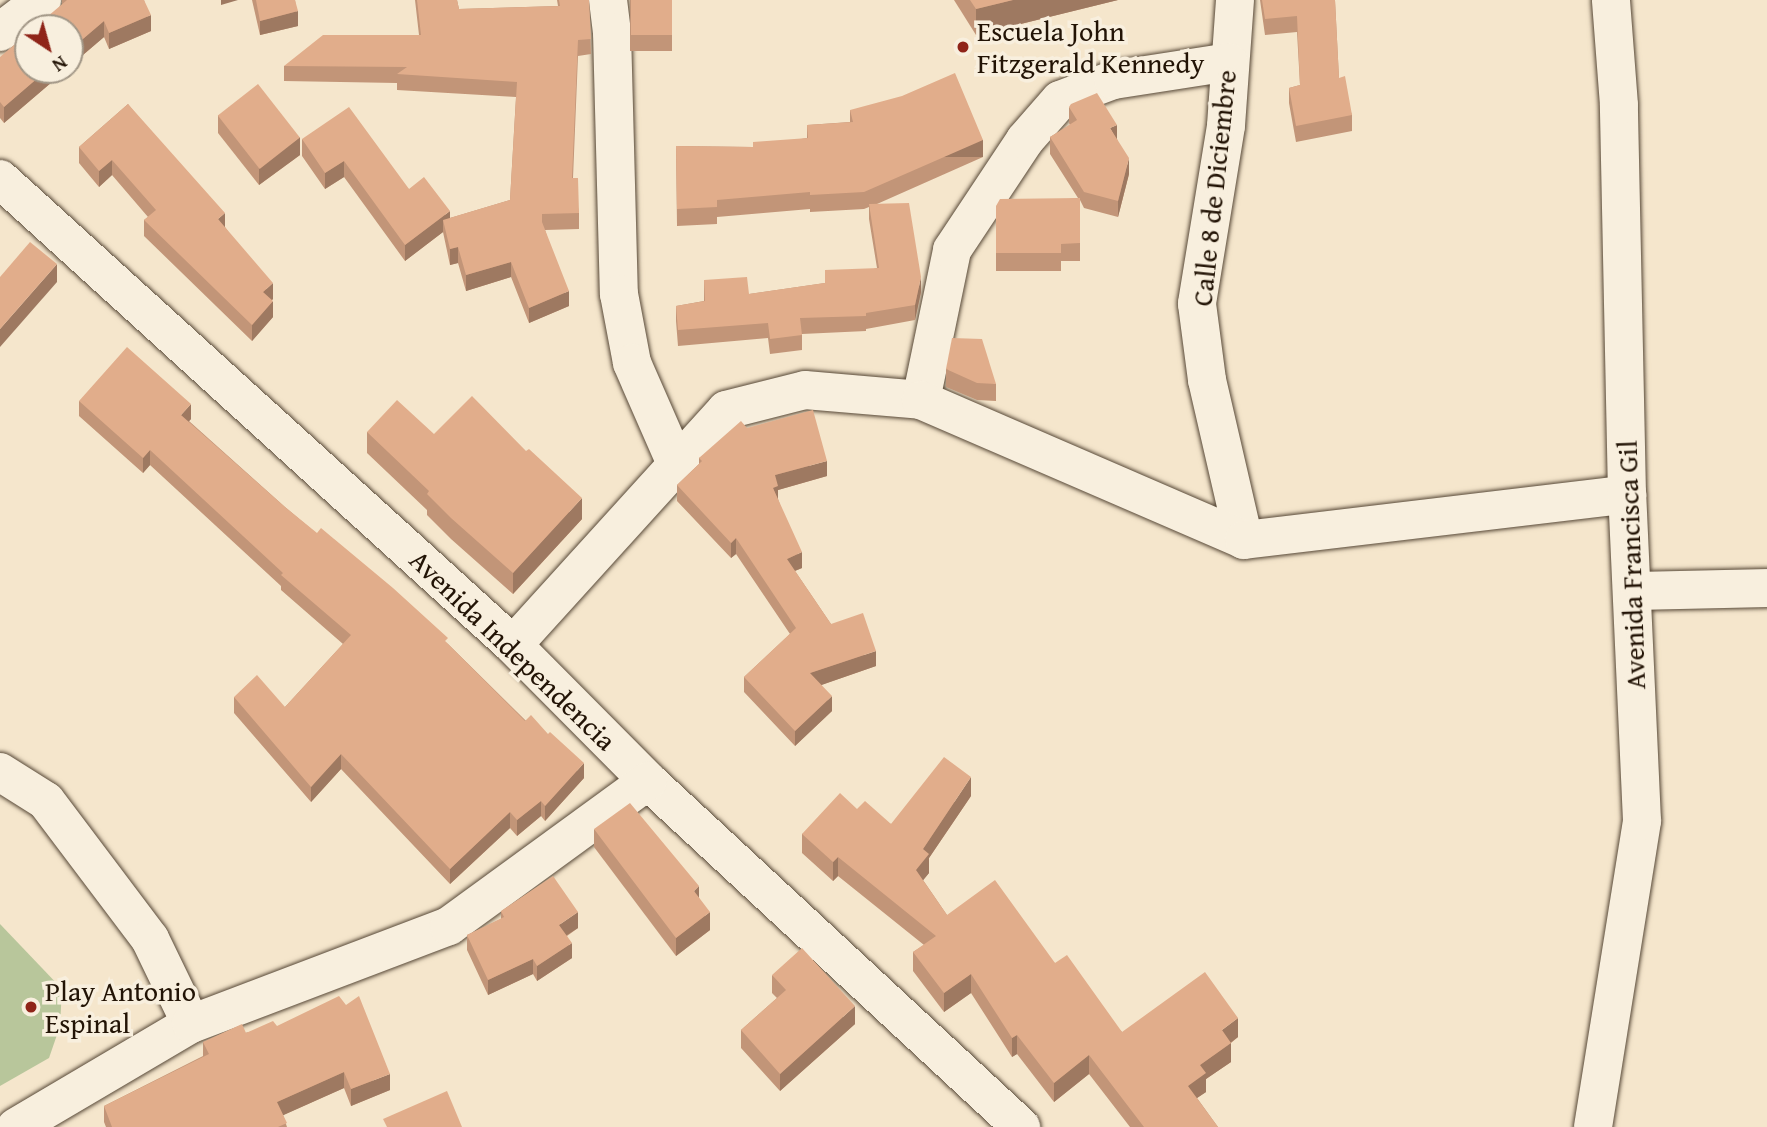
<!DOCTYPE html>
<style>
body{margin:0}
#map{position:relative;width:1767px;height:1127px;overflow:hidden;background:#f5e6cc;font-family:"Gentium Book Plus",serif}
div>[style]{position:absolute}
.green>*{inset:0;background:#b8c69b}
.roads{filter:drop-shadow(0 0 2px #574837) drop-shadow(0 0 2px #574837)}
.street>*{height:38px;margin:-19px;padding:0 19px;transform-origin:19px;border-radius:19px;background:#f8efde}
.wall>*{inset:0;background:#c29578;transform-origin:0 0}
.shaded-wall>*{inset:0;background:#9e7961;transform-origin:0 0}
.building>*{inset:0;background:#e1ad8b;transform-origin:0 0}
.dots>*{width:19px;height:19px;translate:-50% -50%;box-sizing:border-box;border:4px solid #f8efde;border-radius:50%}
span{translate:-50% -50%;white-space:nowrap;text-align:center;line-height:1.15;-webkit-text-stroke:7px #f8efde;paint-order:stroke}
.poi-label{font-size:28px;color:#221305}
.left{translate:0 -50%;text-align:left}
.street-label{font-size:28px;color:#221305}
.north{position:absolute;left:14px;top:14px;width:70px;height:70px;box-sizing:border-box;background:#f8efde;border:2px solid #a29787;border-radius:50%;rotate:144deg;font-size:19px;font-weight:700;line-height:28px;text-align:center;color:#221305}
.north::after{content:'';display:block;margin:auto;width:24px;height:32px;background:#8f2418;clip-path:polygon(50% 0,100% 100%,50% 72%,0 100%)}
</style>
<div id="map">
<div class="green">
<div style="clip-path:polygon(0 924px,62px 989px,60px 1026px,49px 1058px,0 1086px)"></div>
</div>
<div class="roads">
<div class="street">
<div style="left:608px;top:0;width:32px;rotate:83deg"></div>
<div style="left:612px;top:32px;width:262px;rotate:88.5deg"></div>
<div style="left:619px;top:294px;width:70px;rotate:79.3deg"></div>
<div style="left:632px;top:363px;width:112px;rotate:66.4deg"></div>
<div style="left:1235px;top:0;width:126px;rotate:94.1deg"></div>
<div style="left:1226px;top:126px;width:180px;rotate:99.3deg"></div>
<div style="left:1197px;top:304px;width:77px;rotate:82.5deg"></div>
<div style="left:1207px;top:380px;width:164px;rotate:77deg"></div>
<div style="left:0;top:32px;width:53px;rotate:-37.3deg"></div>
<div style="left:0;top:179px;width:693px;rotate:42.25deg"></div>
<div style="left:513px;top:645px;width:192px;rotate:45.2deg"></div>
<div style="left:648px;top:781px;width:509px;rotate:42.85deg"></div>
<div style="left:921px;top:400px;width:153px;rotate:-78.3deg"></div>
<div style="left:952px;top:250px;width:132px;rotate:-56.4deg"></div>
<div style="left:1025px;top:140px;width:53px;rotate:-48.8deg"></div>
<div style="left:1060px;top:100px;width:57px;rotate:-20.7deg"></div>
<div style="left:1113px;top:80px;width:117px;rotate:-8.8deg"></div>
<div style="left:1632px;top:591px;width:135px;rotate:-1.3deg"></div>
<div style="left:513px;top:645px;width:317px;rotate:-47.8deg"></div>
<div style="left:726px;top:410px;width:81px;rotate:-14.2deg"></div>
<div style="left:805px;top:390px;width:116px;rotate:4.9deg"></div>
<div style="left:921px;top:400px;width:352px;rotate:23.4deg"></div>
<div style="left:1244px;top:540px;width:386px;rotate:-6.8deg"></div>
<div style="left:0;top:772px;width:54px;rotate:32.2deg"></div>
<div style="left:46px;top:801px;width:173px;rotate:53deg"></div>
<div style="left:150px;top:939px;width:94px;rotate:64.2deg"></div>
<div style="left:16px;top:1127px;width:203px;rotate:-30.5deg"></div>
<div style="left:191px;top:1024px;width:276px;rotate:-20.8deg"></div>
<div style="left:449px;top:926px;width:246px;rotate:-36.1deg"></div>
<div style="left:1593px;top:1127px;width:310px;rotate:-80.9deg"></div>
<div style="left:1642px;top:821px;width:327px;rotate:-92.6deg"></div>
<div style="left:1627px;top:494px;width:389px;rotate:-91.2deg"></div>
<div style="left:1619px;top:105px;width:105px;rotate:-94.4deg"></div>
</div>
</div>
<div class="wall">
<div style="clip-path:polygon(62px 0,144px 0,151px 31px,109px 49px,104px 37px,70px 66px,70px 28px,62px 4px)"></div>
<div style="clip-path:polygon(252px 0,295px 0,298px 26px,260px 35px)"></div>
<div style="clip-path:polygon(415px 0,457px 0,459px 9px,558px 6px,557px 0,589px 0,591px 54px,578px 56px,573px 178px,579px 213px,579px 229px,545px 230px,569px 306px,529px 323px,511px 277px,466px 291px,458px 263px,450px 265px,443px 232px,405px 261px,344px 177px,325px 189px,302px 156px,302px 139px,409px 189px,450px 218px,510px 200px,516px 97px,397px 90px,397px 83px,284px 81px,284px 66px,419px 35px)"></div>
<div style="left:630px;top:0;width:42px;height:51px"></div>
<div style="clip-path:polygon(954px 0,1118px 0,976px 35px)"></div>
<div style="clip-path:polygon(1260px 0,1335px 0,1339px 78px,1352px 115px,1352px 131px,1296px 142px,1289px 103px,1289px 88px,1300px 85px,1297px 32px,1265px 35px)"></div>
<div style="clip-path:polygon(0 57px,28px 70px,66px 70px,4px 123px,0 118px)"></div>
<div style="clip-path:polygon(128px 104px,225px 227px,273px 299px,272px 300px,273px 317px,252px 341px,144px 236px,144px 220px,148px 217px,112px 175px,99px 187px,79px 163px,79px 147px)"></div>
<div style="clip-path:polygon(1069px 107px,1117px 139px,1129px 174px,1118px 217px,1084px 208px,1080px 200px,1080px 261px,1061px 261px,1061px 271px,996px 271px,996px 206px,1078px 198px,1050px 154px,1050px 137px,1070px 125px,1069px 123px)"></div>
<div style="clip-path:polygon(850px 110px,983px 157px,877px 204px,921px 292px,915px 320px,866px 329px,866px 331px,802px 334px,802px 350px,770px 354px,768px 338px,678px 346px,676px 321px,676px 306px,704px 301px,704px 280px,749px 294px,825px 283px,877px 268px,869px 219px,869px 207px,864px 209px,810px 212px,810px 209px,717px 217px,717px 224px,677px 226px,676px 146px,753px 147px,807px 138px,807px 125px,850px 122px)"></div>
<div style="clip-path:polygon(218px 115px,300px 155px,259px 185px,218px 133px)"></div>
<div style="clip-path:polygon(946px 369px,996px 384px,996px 401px,977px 400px,946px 387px)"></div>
<div style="clip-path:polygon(79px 401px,191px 419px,189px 421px,285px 507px,448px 644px,584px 778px,545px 821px,541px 816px,517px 836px,510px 828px,450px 884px,341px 769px,311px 802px,234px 713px,234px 697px,285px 707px,343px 644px,281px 590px,281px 586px,150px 465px,143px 473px,79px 416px)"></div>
<div style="clip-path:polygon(747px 428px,827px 476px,778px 490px,778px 499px,802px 568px,795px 571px,831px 624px,876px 666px,821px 685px,832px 711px,795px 746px,744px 692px,744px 677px,790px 634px,736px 554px,731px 558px,677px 501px,677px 485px,699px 464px,699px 458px)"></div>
<div style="clip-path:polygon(367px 432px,434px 434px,582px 519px,513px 594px,451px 539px,427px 515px,427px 510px,367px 453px)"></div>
<div style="clip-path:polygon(971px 796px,929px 858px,929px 873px,923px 880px,947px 915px,1055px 963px,1122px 1032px,1238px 1037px,1231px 1043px,1231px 1062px,1206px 1079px,1206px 1092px,1197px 1098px,1218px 1127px,1130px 1127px,1089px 1074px,1054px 1102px,1017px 1054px,1012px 1057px,971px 993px,944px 1012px,913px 971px,913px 952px,924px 945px,838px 876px,833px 881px,802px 853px,802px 834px,857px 809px,891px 824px)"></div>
<div style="clip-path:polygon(594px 829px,699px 898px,710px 930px,676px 956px,594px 847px)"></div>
<div style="clip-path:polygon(501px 911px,578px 928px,567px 936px,572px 958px,537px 981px,533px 974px,488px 995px,467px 950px,467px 935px,501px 919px)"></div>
<div style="clip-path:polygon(772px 975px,855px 1024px,780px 1091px,741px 1048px,741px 1030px,777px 998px,772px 993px)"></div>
<div style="clip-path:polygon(277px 1026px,390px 1090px,351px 1106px,344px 1088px,283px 1115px,287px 1127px,106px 1127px,104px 1122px,104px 1106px,203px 1056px,203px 1042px)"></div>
</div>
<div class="shaded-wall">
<div style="clip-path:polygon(221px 0,238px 0,221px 5px)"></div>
<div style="clip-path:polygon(1013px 0,1118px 0,976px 35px,976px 9px)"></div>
<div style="clip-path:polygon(298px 11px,298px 26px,260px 35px,260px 21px)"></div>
<div style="clip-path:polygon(151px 15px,151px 31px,109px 49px,109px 33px)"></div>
<div style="clip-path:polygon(104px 21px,104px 37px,70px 66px,70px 50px)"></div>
<div style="clip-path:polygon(47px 70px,66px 70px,4px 123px,4px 107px)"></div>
<div style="clip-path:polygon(1117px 125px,1117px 141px,1110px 128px)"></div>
<div style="clip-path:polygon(300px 137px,300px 155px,259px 185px,259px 167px)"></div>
<div style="left:983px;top:140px;width:17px;height:130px;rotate:90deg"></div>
<div style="clip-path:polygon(1129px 158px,1129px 174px,1118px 217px,1118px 201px)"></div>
<div style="clip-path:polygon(112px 160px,112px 175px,99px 187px,99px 171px)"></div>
<div style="clip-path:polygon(344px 161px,344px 177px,325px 189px,325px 173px)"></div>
<div style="clip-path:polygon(450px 211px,450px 227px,443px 220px,443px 232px,405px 261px,405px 245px)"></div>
<div style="clip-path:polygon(225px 213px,225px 229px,218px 219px)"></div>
<div style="clip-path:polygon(458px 247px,458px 263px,450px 265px,450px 249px)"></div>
<div style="clip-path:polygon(511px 262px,511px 277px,466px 291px,466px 275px)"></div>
<div style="clip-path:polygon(57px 264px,57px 282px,0 347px,0 329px)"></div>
<div style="clip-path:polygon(921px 277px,921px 292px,915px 320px,915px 305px)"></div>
<div style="clip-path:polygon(273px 283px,273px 299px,263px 308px,263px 292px)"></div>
<div style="clip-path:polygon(569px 291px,569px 306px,529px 323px,529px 308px)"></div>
<div style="clip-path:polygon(273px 301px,273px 317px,252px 341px,252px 325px)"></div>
<div style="clip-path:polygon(191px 404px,191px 419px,181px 430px,181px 415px)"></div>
<div style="clip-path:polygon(150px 450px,150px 465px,143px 473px,143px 458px)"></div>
<div style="clip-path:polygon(827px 461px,827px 476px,778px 490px,778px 501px,773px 488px,775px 475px)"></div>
<div style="clip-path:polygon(582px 498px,582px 519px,513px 594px,513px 573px)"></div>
<div style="clip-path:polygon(736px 538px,736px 554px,731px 558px,731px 543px)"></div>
<div style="clip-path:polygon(802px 552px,802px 568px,787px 574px,787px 559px)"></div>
<div style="clip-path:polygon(876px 651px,876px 666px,810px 689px,810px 673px)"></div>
<div style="clip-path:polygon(832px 696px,832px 711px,795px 746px,795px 731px)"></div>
<div style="clip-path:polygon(341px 754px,341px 769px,311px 802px,311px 787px)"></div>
<div style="clip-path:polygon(584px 763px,584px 778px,545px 821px,545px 806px)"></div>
<div style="clip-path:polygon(971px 777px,971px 796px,929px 858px,929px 873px,916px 889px,916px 870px,923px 849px)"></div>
<div style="clip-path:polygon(541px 801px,541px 816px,517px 836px,517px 820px)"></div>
<div style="clip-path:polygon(510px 812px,510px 828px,450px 884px,450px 869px)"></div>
<div style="clip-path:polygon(838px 857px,838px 876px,833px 881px,833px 862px)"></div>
<div style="clip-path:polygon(699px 886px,699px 904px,694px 891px)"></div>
<div style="clip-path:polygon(578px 912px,578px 928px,559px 940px,559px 925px)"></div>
<div style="clip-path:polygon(710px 912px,710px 930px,676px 956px,676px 938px)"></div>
<div style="clip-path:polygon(572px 943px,572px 958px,537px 981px,537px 966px)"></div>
<div style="clip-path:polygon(533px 959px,533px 974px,488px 995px,488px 980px)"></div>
<div style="clip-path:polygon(971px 974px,971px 993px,944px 1012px,944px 993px)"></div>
<div style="clip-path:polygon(855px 1006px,855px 1024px,780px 1091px,780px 1074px)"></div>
<div style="clip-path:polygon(1238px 1018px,1238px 1037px,1222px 1049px,1222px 1030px)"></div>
<div style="clip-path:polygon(1017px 1035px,1017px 1054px,1012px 1057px,1012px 1038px)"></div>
<div style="clip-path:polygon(1231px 1043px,1231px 1062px,1206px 1079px,1206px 1092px,1188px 1104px,1188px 1086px,1200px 1065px)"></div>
<div style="clip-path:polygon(1089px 1055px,1089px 1074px,1054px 1102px,1054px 1083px)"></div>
<div style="clip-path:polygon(344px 1072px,344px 1088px,277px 1118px,277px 1102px)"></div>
<div style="clip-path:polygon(390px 1074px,390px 1090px,351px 1106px,351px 1089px)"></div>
</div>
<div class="building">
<div style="clip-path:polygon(67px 0,144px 0,151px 15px,109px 33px,104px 21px,70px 50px,70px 28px,34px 28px)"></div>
<div style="clip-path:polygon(256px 0,295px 0,298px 11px,260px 21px)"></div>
<div style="clip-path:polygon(417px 0,457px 0,459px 9px,560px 6px,559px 0,589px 0,591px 39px,578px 40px,572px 178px,578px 178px,579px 213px,542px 214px,542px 222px,569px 291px,529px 308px,511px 262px,466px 275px,458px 247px,450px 249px,443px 220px,510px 200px,517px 82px,397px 74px,407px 67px,284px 66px,323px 35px,421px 35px)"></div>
<div style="left:631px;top:0;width:41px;height:35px"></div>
<div style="clip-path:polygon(970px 0,1013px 0,976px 9px)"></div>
<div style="clip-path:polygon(1262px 0,1335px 0,1339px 78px,1345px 76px,1352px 115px,1296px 126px,1289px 88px,1300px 85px,1297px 16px,1265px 19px)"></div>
<div style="clip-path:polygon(28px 33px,28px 70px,47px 70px,4px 107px,0 102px,0 57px)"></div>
<div style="clip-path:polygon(955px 73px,983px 140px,864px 192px,810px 195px,810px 192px,717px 200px,717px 207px,677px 209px,676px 146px,753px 147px,753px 142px,808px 138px,807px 125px,853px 122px,850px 110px,902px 96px)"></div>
<div style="left:258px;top:84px;width:68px;height:51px;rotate:52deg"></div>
<div style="clip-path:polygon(1097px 93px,1117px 125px,1110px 128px,1129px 158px,1118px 201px,1084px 192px,1050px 137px,1077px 120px,1069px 107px,1071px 104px)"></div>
<div style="clip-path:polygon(128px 104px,225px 213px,218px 219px,273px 283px,263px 292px,273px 301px,252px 325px,144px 220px,156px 210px,112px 160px,99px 171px,79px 147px)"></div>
<div style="clip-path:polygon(349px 107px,409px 189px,424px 177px,450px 211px,405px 245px,344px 161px,325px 173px,302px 139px)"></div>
<div style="clip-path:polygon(1080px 198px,1080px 243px,1061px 244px,1061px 253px,996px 253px,996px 206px,1000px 199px)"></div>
<div style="clip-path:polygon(909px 203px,921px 277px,915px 305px,866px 313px,866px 316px,800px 318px,802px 335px,770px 339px,768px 323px,678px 330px,676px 306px,705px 301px,704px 280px,747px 277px,749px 294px,825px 283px,825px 270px,879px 268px,869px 204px)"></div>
<div style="clip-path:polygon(30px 242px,57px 264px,0 329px,0 277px)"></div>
<div style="clip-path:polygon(952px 338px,982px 339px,996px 384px,977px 383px,946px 369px)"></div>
<div style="clip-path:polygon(127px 347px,191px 404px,181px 415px,285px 507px,317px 533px,321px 528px,393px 588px,448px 638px,445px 641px,525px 721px,531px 715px,548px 734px,550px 732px,584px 763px,545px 806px,541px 801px,517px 820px,510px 812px,450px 869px,341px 754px,311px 787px,234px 697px,257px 675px,285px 707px,351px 635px,281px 575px,283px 573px,150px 450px,143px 458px,79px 401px)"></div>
<div style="clip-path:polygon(472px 396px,526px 451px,529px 449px,582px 498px,513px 573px,451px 518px,427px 494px,429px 491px,367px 432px,397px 400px,434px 434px)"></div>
<div style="clip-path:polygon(813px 410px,827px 461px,775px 475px,778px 486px,773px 488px,802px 552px,787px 559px,831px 624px,863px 613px,876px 651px,810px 673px,832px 696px,795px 731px,744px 677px,796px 628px,736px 538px,731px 543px,677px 485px,702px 461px,699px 458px,741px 421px,747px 428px)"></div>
<div style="clip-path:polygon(944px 757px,971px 777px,923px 849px,929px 854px,916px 870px,947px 915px,995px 880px,1055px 963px,1067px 955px,1122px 1032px,1205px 972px,1238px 1018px,1222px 1030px,1231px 1043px,1200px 1065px,1206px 1073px,1188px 1086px,1218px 1127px,1144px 1127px,1089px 1055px,1054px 1083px,1017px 1035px,1012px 1038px,971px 974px,944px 993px,913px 952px,936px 936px,838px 857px,833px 862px,802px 834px,840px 793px,857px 809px,865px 801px,891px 824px)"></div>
<div style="clip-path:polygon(630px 803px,699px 886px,694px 891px,710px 912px,676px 938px,594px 829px)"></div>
<div style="clip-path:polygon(553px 876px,578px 912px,559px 925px,572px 943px,537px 966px,533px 959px,488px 980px,467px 935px,504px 917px,501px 911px)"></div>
<div style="clip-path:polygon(802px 948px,855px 1006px,780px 1074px,741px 1030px,786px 990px,772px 975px)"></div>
<div style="clip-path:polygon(339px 996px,346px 1005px,359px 996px,390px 1074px,351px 1089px,344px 1072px,277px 1102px,287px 1123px,278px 1127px,112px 1127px,104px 1106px,209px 1054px,203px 1042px,242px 1024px,246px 1033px,273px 1021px,277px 1026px)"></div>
<div style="clip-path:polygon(447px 1091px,462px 1127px,387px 1127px,383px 1119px)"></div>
</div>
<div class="dots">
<div style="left:963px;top:47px;background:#8f2418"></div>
<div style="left:31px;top:1007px;background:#8f2418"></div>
</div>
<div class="poi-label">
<span class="left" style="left:977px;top:47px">Escuela John<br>Fitzgerald Kennedy</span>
<span class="left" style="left:45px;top:1007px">Play Antonio<br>Espinal</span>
</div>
<div class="street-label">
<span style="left:1214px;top:188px;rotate:-84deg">Calle 8 de Diciembre</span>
<span style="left:1631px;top:565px;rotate:-92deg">Avenida Francisca Gil</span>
<span style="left:513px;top:650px;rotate:44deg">Avenida Independencia</span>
</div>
<div class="north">N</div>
</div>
